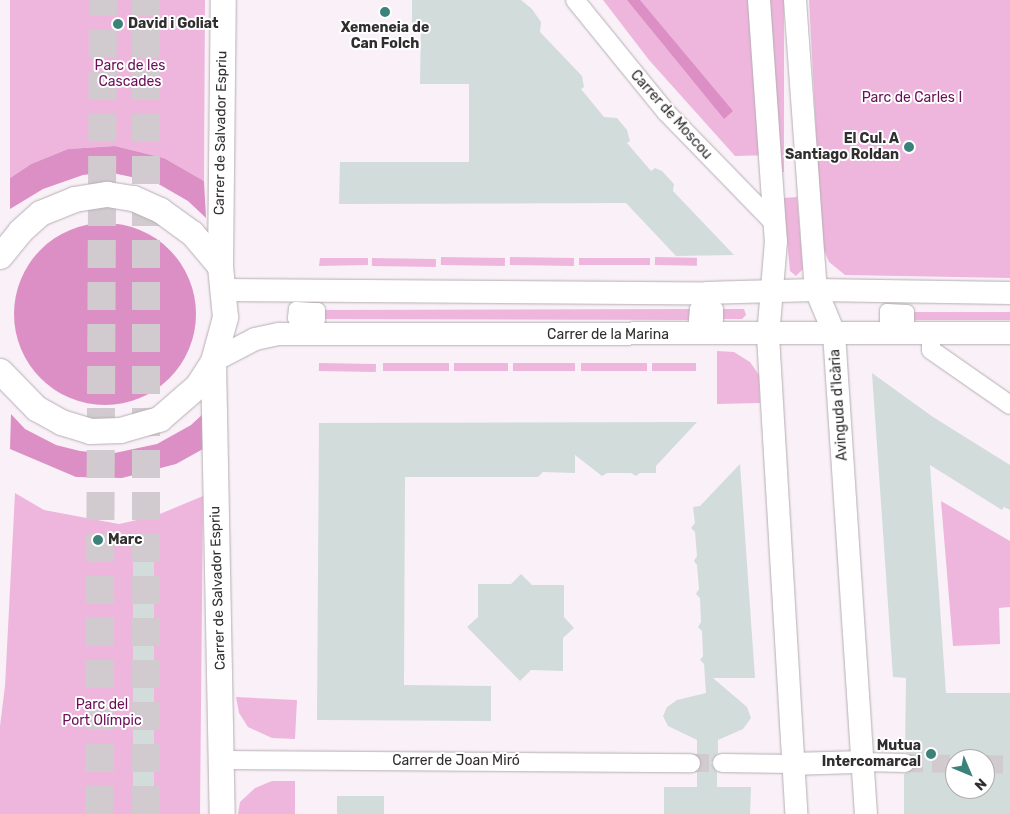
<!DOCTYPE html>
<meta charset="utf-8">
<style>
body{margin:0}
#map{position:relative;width:1010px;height:814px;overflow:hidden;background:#f9f1f7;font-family:Rubik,sans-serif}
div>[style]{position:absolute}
.green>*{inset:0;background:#efb6dd;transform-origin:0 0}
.water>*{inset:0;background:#dc8fc4}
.round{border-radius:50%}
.building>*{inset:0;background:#d2dcda;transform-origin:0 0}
.minor-tunnel>*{height:18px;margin-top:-9px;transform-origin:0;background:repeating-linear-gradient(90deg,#d1cacf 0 18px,transparent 0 27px)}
.trunk-tunnel>*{height:28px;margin-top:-14px;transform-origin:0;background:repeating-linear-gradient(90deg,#d1cacf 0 28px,transparent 0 42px)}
.roads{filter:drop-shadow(0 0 1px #b5aeb3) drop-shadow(0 0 1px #b5aeb3)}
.pedestrian>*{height:14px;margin:-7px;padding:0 7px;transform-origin:7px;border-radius:7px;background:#fff}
.minor>*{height:18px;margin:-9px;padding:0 9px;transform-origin:9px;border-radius:9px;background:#fff}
.tertiary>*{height:22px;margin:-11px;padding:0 11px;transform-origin:11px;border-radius:11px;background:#fff}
.secondary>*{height:25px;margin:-12.5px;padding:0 12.5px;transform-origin:12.5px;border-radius:12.5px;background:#fff}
.dots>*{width:14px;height:14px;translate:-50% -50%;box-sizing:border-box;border:2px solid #fff;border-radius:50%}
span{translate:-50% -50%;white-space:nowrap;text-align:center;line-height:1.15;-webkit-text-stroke:4px #fff;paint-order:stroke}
.poi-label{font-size:14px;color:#312e30;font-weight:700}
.left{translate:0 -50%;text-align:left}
.right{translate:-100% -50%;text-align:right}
.park-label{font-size:14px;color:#6b0f57}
.street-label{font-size:14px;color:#312e30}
.north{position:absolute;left:945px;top:749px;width:50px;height:50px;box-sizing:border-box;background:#fff;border:1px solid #adabac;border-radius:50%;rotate:135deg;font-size:14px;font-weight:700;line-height:20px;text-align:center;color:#312e30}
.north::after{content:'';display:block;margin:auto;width:18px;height:22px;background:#3b827b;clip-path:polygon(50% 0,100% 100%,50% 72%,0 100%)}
</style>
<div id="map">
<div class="green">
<div style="clip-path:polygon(10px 0,205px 0,204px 181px,164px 158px,115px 146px,68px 149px,31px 164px,10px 178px)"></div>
<div style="clip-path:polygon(603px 0,759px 0,769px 155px,735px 156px,649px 60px)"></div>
<div style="left:770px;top:0;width:14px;height:172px"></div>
<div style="clip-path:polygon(809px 0,1010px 0,1010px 278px,845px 275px,829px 262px,822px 245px)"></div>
<div style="clip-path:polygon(797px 197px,803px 269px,796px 276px,790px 271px,783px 198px)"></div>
<div style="left:441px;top:257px;width:64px;height:8px;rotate:1deg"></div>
<div style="left:510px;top:257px;width:64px;height:8px;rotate:1deg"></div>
<div style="left:655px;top:257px;width:42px;height:8px;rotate:1deg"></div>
<div style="clip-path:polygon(320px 258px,368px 258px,368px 265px,319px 266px)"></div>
<div style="left:372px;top:258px;width:64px;height:8px;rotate:1deg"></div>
<div style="left:579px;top:258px;width:71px;height:7px"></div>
<div style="clip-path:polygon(697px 309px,696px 320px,318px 319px,318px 310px)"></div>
<div style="clip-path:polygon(716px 309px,744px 309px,746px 315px,742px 319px,716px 319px)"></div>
<div style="left:907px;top:312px;width:103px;height:8px"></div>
<div style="clip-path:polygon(717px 351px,734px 352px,750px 362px,759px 375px,760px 403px,717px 404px)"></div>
<div style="left:319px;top:363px;width:57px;height:8px;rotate:1deg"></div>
<div style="left:383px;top:363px;width:66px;height:8px"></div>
<div style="left:454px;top:363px;width:54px;height:8px"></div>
<div style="left:513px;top:363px;width:62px;height:8px"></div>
<div style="left:581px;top:363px;width:66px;height:8px"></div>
<div style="left:652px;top:363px;width:44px;height:8px"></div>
<div style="clip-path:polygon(15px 493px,44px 510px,119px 524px,155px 516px,203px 496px,200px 814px,0 814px,0 726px,5px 686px)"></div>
<div style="clip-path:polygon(941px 501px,1010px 541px,1010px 607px,999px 608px,1000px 644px,953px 646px)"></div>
<div style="clip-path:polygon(236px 697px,297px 700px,295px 739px,272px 738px,248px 727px,239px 713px)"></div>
<div style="clip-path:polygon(272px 781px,295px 781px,295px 814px,238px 814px,240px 802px,255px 788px)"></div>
</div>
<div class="water">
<div style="clip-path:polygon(627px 0,640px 0,733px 111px,724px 119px)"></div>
<div style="clip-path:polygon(115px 146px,164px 158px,204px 181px,206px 218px,188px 201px,155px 182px,108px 172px,83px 175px,43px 189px,10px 209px,10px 178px,31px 164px,68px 149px)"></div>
<div class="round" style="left:14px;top:223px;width:182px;height:182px"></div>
<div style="clip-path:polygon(204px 413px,203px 449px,176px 464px,122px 478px,76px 477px,10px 449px,11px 414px,25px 429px,56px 445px,80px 451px,110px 454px,157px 444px,191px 425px)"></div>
</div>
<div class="building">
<div style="clip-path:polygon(412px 0,521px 0,532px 9px,541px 22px,540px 32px,582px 76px,584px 87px,581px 89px,604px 117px,617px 118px,627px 130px,630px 141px,627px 143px,651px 171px,655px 168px,662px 171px,674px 184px,673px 191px,734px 255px,676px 256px,626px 203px,339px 204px,340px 162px,469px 162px,469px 84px,420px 84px,421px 23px,412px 23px)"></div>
<div style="clip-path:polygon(evenodd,872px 373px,933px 417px,1010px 465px,1010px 510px,1004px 507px,1002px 510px,930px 465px,946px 693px,1010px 693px,1010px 814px,904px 814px,904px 774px,914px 769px,916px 763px,911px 754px,905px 752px,906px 678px,893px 677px,872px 373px,955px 759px,985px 759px,985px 789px,955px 789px,955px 759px)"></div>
<div style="clip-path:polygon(697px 422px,656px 466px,656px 473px,640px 473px,636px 476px,631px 473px,607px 473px,602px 476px,575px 455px,575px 473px,543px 472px,538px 477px,405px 477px,404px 685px,491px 686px,491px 721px,317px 720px,319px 423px)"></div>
<div style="clip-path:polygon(740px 464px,755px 678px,713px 678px,747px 707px,751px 718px,743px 729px,718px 740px,718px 753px,711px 763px,717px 772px,717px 787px,751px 787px,750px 814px,664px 814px,664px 787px,697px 787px,697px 772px,702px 764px,697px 754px,697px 740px,668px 726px,663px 716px,667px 707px,677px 700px,706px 693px,704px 664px,700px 660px,703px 656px,702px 631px,698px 627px,701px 622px,700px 598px,696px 594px,699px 589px,697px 565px,694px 561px,697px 556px,695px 532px,691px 528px,695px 523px,693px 507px,700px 506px)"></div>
<div style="left:133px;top:556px;width:21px;height:258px"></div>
<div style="clip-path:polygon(521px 574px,532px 585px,564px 585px,564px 617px,574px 628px,563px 638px,563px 671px,531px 670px,520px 681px,467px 627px,478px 617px,478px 584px,511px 584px)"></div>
<div style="left:337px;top:796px;width:47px;height:18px"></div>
</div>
<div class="minor-tunnel">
<div style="left:691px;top:763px;width:31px"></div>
<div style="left:905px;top:763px;width:50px;rotate:1.1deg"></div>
<div style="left:985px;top:764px;width:25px;rotate:2deg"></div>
</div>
<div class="trunk-tunnel">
<div style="left:99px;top:814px;width:814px;rotate:-89.72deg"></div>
<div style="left:146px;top:814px;width:814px;rotate:-90deg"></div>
</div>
<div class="roads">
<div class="pedestrian">
<div style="left:296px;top:309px;width:22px;rotate:3deg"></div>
<div style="left:318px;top:310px;width:9px;rotate:90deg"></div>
<div style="left:318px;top:319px;width:23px;rotate:-178deg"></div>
<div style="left:295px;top:318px;width:9px;rotate:-84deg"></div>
<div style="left:697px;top:309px;width:19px"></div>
<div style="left:716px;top:309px;width:10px;rotate:90deg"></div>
<div style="left:716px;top:319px;width:20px;rotate:177deg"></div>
<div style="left:696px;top:320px;width:11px;rotate:-85deg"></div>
<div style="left:887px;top:311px;width:20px;rotate:3deg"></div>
<div style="left:907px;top:312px;width:8px;rotate:90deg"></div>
<div style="left:907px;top:320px;width:20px;rotate:180deg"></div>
<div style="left:887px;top:320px;width:9px;rotate:-90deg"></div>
</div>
<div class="minor">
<div style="left:575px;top:0;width:144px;rotate:50.9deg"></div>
<div style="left:666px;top:112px;width:155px;rotate:45.8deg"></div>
<div style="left:931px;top:333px;width:17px;rotate:90deg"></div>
<div style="left:931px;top:350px;width:96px;rotate:34.8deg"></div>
<div style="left:222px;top:760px;width:469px;rotate:0.4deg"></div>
<div style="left:862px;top:762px;width:43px;rotate:1.3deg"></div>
<div style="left:722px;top:763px;width:71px;rotate:0.8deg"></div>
</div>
<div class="tertiary">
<div style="left:759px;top:0;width:242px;rotate:86deg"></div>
<div style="left:776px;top:241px;width:95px;rotate:94.8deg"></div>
<div style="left:768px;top:336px;width:479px;rotate:86.6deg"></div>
<div style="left:795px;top:0;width:291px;rotate:85.9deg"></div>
<div style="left:816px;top:290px;width:47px;rotate:67.3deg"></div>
<div style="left:834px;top:333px;width:482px;rotate:86.2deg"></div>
<div style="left:223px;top:290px;width:484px;rotate:0.4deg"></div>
<div style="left:707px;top:293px;width:109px;rotate:-1.6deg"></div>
<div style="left:816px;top:290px;width:194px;rotate:0.9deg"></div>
<div style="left:213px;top:361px;width:47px;rotate:-27.6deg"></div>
<div style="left:255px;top:339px;width:25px;rotate:-12deg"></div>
<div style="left:279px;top:334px;width:731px;rotate:-0.08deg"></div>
<div style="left:793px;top:764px;width:69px;rotate:-1.7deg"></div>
</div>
<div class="secondary">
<div style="left:0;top:256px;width:32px;rotate:-51deg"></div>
<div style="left:20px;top:231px;width:27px;rotate:-42deg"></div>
<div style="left:40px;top:213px;width:37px;rotate:-22deg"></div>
<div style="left:74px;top:199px;width:33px;rotate:-9deg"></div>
<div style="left:107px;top:194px;width:26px;rotate:9deg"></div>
<div style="left:133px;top:198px;width:30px;rotate:24deg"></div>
<div style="left:160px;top:210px;width:39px;rotate:36deg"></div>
<div style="left:192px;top:233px;width:43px;rotate:49.7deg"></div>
<div style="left:213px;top:361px;width:453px;rotate:88.9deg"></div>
<div style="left:0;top:371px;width:52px;rotate:45.8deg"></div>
<div style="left:36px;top:408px;width:29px;rotate:29deg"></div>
<div style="left:61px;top:422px;width:30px;rotate:17deg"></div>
<div style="left:90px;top:431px;width:30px;rotate:-2deg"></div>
<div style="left:120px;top:430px;width:41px;rotate:-15.8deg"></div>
<div style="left:159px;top:419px;width:50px;rotate:-41deg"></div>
<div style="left:197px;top:386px;width:30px;rotate:-57deg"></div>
<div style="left:213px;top:361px;width:46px;rotate:-74.7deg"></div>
<div style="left:225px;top:317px;width:51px;rotate:-95.6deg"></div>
<div style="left:220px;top:266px;width:266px;rotate:-89.4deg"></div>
</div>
</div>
<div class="dots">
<div style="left:385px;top:12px;background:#3b827b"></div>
<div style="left:118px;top:24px;background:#3b827b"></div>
<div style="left:909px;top:147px;background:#3b827b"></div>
<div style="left:98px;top:540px;background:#3b827b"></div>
<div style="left:931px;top:754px;background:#3b827b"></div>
</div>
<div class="poi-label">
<span class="left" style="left:128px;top:24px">David i Goliat</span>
<span style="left:385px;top:36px">Xemeneia de<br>Can Folch</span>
<span class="right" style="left:899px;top:147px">El Cul. A<br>Santiago Roldan</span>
<span class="left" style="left:108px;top:540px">Marc</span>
<span class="right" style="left:921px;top:754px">Mutua<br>Intercomarcal</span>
</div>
<div class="park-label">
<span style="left:130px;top:74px">Parc de les<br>Cascades</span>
<span style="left:912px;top:98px">Parc de Carles I</span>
<span style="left:102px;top:713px">Parc del<br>Port Olímpic</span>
</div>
<div class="street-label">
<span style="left:671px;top:115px;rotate:48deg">Carrer de Moscou</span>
<span style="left:221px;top:133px;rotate:-89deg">Carrer de Salvador Espriu</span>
<span style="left:608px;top:335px">Carrer de la Marina</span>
<span style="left:839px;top:405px;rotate:-94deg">Avinguda d'Icària</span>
<span style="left:218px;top:588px;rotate:-92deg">Carrer de Salvador Espriu</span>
<span style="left:456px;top:761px">Carrer de Joan Miró</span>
</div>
<div class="north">N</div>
</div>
